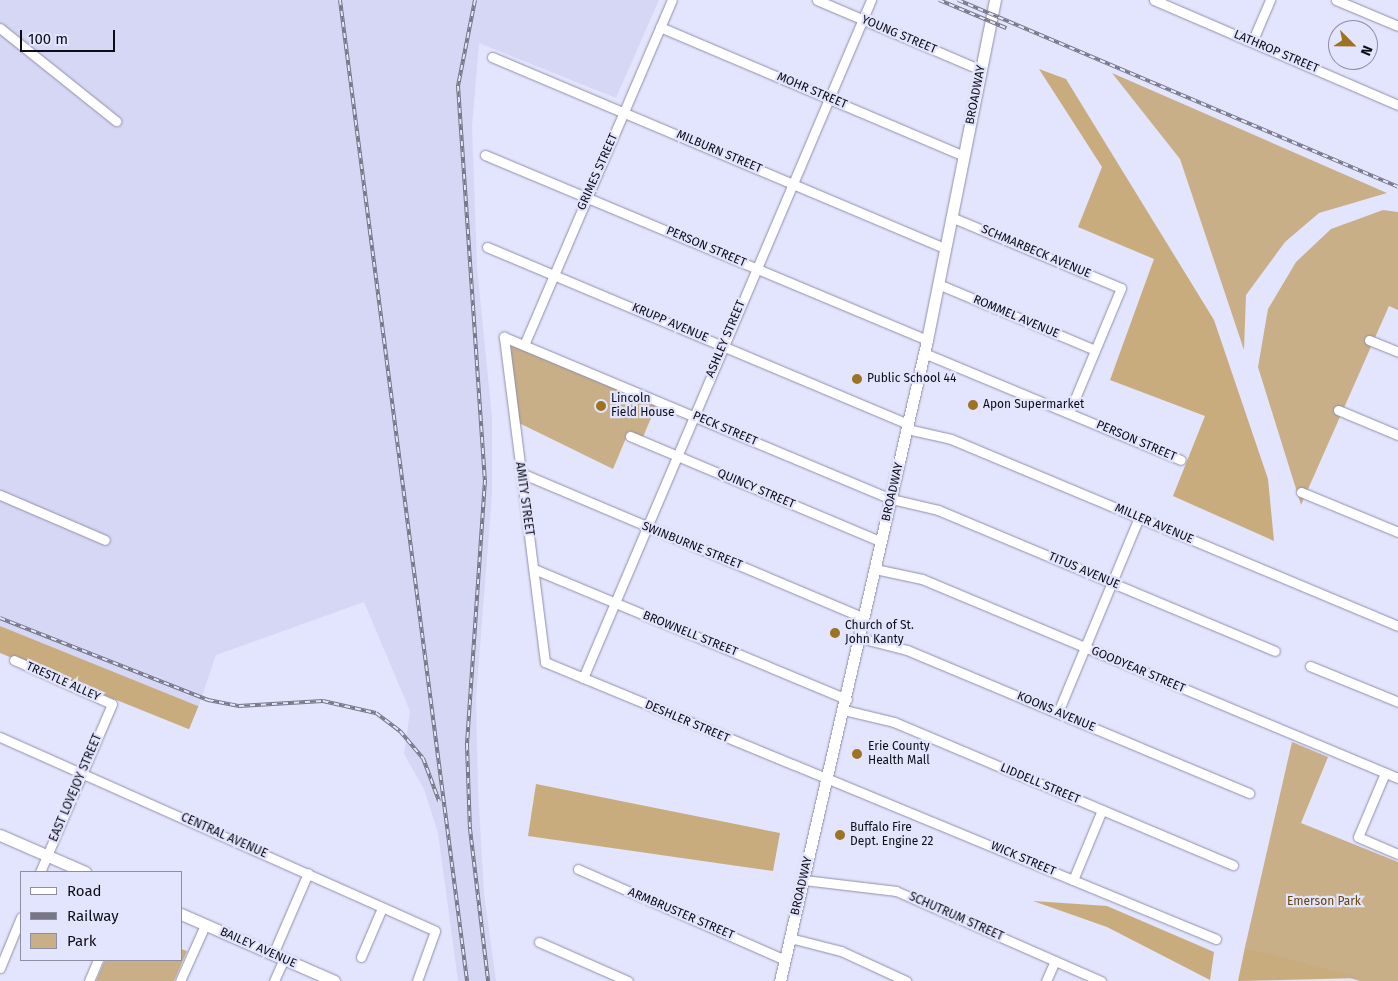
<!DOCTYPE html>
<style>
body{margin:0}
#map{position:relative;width:1398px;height:981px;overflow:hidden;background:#e3e4fd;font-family:"Fira Sans",sans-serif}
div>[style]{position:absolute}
.built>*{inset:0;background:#d6d7f4}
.green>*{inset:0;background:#c9af88}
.forest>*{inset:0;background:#c9ac7e;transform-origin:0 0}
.roads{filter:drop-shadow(0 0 1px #8e8fab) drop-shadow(0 0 1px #8e8fab)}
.minor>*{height:9px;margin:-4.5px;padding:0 4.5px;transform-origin:4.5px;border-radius:4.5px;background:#fff}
.major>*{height:11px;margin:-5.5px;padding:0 5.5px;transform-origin:5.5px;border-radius:5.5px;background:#fff}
.rail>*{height:4px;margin-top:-2px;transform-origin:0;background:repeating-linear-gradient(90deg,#e3e4fd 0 5.5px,#767687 0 11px);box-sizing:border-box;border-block:1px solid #767687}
.dots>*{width:14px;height:14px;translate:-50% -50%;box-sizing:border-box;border:2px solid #e3e4fd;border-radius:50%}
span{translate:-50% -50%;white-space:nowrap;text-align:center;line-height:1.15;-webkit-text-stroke:4.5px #e3e4fd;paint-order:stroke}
.street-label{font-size:12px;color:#0d0d17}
.poi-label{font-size:12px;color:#0d0d17}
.left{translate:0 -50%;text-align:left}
.park-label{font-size:12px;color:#64470e}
.legend{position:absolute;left:20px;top:871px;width:162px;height:90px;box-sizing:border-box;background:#e3e4fd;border:1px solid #8d8ea1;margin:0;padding:6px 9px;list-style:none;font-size:15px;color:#0d0d17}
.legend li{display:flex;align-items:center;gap:10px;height:25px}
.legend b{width:25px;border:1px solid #8d8ea1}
.north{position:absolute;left:1328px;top:20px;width:50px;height:50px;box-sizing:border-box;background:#e3e4fd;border:1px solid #8d8ea1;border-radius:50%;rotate:113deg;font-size:14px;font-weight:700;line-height:20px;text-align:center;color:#0d0d17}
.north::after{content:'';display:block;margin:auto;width:18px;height:22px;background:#9d7222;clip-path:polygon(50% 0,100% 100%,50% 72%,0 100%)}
.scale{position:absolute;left:20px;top:30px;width:95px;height:22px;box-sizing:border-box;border:2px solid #0d0d17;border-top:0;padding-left:6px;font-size:15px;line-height:18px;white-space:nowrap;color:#0d0d17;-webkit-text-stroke:4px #e3e4fd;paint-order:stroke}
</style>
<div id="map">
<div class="built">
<div style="clip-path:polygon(0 0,659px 0,616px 98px,479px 43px,472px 126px,477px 267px,492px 417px,492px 494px,476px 698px,478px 791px,484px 894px,496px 981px,458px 981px,438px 833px,424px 789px,404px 754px,410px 711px,364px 602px,216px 655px,198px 708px,0 626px)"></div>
</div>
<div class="green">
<div style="clip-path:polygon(1112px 73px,1387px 193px,1319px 213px,1285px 242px,1246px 295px,1244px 350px,1180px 159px)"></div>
<div style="clip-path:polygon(1383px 210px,1398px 212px,1398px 310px,1389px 306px,1301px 505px,1258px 367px,1268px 309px,1296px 262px,1331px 229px)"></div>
<div style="clip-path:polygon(508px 343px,656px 406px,643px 437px,629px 431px,613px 469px,519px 423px)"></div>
<div style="clip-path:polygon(1292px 742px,1328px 757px,1301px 823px,1398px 862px,1398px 981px,1360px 981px,1245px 947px)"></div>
<div style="clip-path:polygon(181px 949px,187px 951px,174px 981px,96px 981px,105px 960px,181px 960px)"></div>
</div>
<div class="forest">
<div style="clip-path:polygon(1039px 69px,1066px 79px,1214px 320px,1268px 479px,1274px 541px,1173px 496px,1205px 416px,1110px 380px,1154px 259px,1078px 227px,1102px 167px)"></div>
<div style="left:0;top:626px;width:214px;height:25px;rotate:22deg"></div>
<div style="clip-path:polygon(536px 784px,780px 833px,773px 871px,528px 836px)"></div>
<div style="clip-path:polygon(1033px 901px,1107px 906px,1214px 952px,1210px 980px,1107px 927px)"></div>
<div style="clip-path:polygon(1245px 947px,1361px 978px,1238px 981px)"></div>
</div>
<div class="roads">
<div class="minor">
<div style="left:817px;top:0;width:178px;rotate:23.1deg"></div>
<div style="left:1154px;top:0;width:266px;rotate:23.3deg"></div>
<div style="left:1336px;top:0;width:67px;rotate:22.8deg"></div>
<div style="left:660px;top:27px;width:330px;rotate:23deg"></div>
<div style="left:0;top:28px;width:149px;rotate:38.7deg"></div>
<div style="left:1252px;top:42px;width:46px;rotate:-66.8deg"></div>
<div style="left:492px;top:57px;width:492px;rotate:22.9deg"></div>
<div style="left:485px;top:155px;width:479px;rotate:22.7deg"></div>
<div style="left:951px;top:217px;width:184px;rotate:22.7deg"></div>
<div style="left:1121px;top:288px;width:135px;rotate:112.6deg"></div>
<div style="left:487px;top:247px;width:457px;rotate:22.8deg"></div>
<div style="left:938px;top:284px;width:170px;rotate:22.8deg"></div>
<div style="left:1369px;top:340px;width:31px;rotate:22deg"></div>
<div style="left:524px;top:345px;width:375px;rotate:-66.8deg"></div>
<div style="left:924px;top:353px;width:278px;rotate:22.6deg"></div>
<div style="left:1338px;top:410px;width:65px;rotate:22.6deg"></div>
<div style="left:907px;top:429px;width:45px;rotate:12.8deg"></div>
<div style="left:951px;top:439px;width:485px;rotate:22.7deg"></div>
<div style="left:630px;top:436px;width:273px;rotate:22.8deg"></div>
<div style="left:521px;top:473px;width:372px;rotate:22.9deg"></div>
<div style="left:1301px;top:492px;width:105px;rotate:22.4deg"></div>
<div style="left:0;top:495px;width:114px;rotate:23.2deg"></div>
<div style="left:534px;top:569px;width:339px;rotate:22.6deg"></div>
<div style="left:875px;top:569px;width:48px;rotate:12deg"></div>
<div style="left:922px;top:579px;width:516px;rotate:22.69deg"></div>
<div style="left:860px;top:638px;width:49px;rotate:14.3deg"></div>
<div style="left:907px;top:650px;width:371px;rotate:22.7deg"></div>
<div style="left:14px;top:660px;width:107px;rotate:24.2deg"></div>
<div style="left:112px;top:704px;width:183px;rotate:113.2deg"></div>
<div style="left:1310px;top:666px;width:95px;rotate:22.2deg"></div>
<div style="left:583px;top:678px;width:737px;rotate:-66.99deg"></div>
<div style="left:844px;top:710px;width:51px;rotate:13.5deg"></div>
<div style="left:894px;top:722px;width:368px;rotate:22.9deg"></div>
<div style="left:1058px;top:712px;width:211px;rotate:-67.4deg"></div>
<div style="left:0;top:737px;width:476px;rotate:24deg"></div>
<div style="left:435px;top:931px;width:53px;rotate:109.8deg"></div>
<div style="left:1385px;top:773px;width:69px;rotate:112.9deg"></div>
<div style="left:1358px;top:837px;width:43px;rotate:23deg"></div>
<div style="left:578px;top:869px;width:226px;rotate:23.7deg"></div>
<div style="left:804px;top:880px;width:93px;rotate:6.8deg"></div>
<div style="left:896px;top:891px;width:224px;rotate:23.7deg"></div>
<div style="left:1073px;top:880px;width:76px;rotate:-67.5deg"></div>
<div style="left:790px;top:938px;width:53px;rotate:14.3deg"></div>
<div style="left:841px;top:951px;width:72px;rotate:24.8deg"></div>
<div style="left:1216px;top:939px;width:726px;rotate:-157.57deg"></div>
<div style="left:545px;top:662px;width:328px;rotate:-97.2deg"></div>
<div style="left:504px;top:337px;width:420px;rotate:22.7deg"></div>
<div style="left:891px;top:499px;width:48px;rotate:13.2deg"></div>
<div style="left:938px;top:510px;width:365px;rotate:22.7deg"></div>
<div style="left:539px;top:942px;width:97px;rotate:23.7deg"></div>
<div style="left:273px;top:954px;width:88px;rotate:-66.6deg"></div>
<div style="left:361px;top:957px;width:53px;rotate:-66.8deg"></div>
<div style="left:0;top:968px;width:55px;rotate:-67.6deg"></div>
<div style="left:89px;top:981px;width:23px;rotate:-67deg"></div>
<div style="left:180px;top:981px;width:61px;rotate:-65.9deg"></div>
<div style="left:274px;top:981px;width:24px;rotate:-66deg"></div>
<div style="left:1046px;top:981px;width:22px;rotate:-66deg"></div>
</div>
<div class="major">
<div style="left:0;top:835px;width:93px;rotate:23.5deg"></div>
<div style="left:181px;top:914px;width:167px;rotate:23.6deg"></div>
<div style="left:780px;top:981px;width:658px;rotate:-77.08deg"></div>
<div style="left:927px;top:340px;width:347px;rotate:-78.7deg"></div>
</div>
</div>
<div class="rail">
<div style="left:340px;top:0;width:989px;rotate:82.62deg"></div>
<div style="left:475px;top:0;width:88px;rotate:101.2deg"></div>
<div style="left:458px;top:86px;width:395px;rotate:86.1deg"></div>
<div style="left:485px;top:480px;width:266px;rotate:93.9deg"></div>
<div style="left:467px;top:745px;width:84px;rotate:88deg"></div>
<div style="left:470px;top:829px;width:153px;rotate:83.2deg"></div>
<div style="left:939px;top:0;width:73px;rotate:22.7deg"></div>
<div style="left:958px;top:0;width:478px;rotate:23deg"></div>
<div style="left:0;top:618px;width:224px;rotate:21.5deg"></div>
<div style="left:208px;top:700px;width:32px;rotate:11deg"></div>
<div style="left:239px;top:706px;width:84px;rotate:-3.4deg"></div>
<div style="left:323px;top:701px;width:54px;rotate:12.8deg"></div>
<div style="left:376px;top:713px;width:30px;rotate:37deg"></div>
<div style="left:400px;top:731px;width:35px;rotate:50deg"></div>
<div style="left:423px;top:758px;width:46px;rotate:69.6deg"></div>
</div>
<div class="dots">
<div style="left:857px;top:379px;background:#9d7222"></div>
<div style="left:973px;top:405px;background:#9d7222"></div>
<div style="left:601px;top:406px;background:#9d7222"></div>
<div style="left:835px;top:633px;background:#9d7222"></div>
<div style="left:857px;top:754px;background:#9d7222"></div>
<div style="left:840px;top:835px;background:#9d7222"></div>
</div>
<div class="street-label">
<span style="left:899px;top:35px;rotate:23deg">YOUNG STREET</span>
<span style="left:1276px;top:52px;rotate:23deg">LATHROP STREET</span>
<span style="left:812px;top:91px;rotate:23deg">MOHR STREET</span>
<span style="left:976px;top:95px;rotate:-79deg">BROADWAY</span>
<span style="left:719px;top:152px;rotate:23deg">MILBURN STREET</span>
<span style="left:598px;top:172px;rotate:-66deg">GRIMES STREET</span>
<span style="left:706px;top:247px;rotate:23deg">PERSON STREET</span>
<span style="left:1036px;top:252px;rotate:23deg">SCHMARBECK AVENUE</span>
<span style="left:1016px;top:317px;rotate:23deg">ROMMEL AVENUE</span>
<span style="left:670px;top:323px;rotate:23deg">KRUPP AVENUE</span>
<span style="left:726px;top:339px;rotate:-67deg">ASHLEY STREET</span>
<span style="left:725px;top:429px;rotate:23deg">PECK STREET</span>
<span style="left:1136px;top:441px;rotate:23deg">PERSON STREET</span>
<span style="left:756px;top:489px;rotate:23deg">QUINCY STREET</span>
<span style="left:893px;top:492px;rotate:-77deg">BROADWAY</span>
<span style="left:524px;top:499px;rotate:82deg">AMITY STREET</span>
<span style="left:1154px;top:524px;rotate:23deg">MILLER AVENUE</span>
<span style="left:692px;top:546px;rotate:22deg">SWINBURNE STREET</span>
<span style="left:1084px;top:571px;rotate:23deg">TITUS AVENUE</span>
<span style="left:690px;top:634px;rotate:22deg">BROWNELL STREET</span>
<span style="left:1138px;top:670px;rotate:23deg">GOODYEAR STREET</span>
<span style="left:63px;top:682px;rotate:24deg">TRESTLE ALLEY</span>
<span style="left:1056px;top:712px;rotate:23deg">KOONS AVENUE</span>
<span style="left:687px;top:722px;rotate:23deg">DESHLER STREET</span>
<span style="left:1040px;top:784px;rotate:23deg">LIDDELL STREET</span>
<span style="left:76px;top:788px;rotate:-67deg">EAST LOVEJOY STREET</span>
<span style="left:224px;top:836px;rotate:24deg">CENTRAL AVENUE</span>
<span style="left:1023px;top:859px;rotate:23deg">WICK STREET</span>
<span style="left:802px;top:886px;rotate:-77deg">BROADWAY</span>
<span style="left:681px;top:914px;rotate:23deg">ARMBRUSTER STREET</span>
<span style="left:956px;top:917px;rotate:24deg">SCHUTRUM STREET</span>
<span style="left:258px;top:948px;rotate:24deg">BAILEY AVENUE</span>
</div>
<div class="poi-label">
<span class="left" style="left:867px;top:379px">Public School 44</span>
<span class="left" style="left:611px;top:406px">Lincoln<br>Field House</span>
<span class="left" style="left:983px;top:405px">Apon Supermarket</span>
<span class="left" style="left:845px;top:633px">Church of St.<br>John Kanty</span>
<span class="left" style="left:868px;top:754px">Erie County<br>Health Mall</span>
<span class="left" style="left:850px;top:835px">Buffalo Fire<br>Dept. Engine 22</span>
</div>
<div class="park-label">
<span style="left:1324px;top:902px">Emerson Park</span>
</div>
<ul class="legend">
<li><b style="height:6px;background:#fff"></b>Road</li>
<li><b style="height:6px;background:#767687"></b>Railway</li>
<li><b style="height:14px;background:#c9af88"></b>Park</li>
</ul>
<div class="north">N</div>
<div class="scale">100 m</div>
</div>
